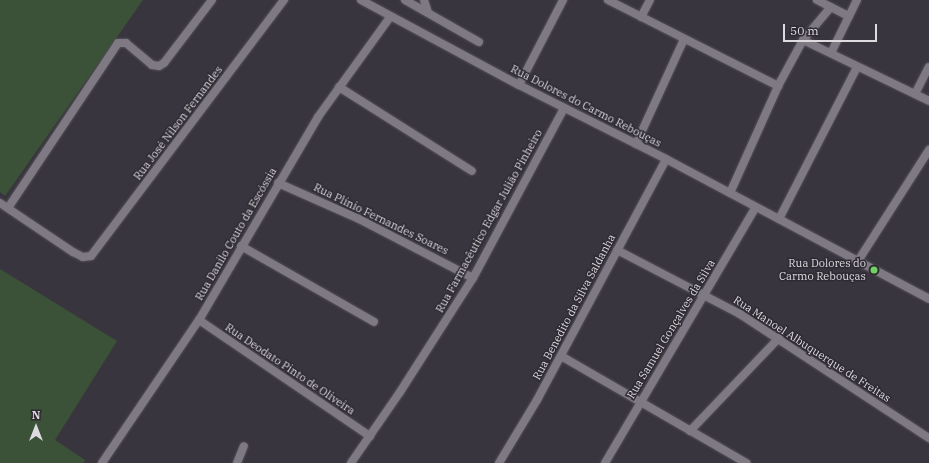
<!DOCTYPE html>
<meta charset="utf-8">
<style>
body{margin:0}
#map{position:relative;width:929px;height:463px;overflow:hidden;background:#39353e;font-family:"IBM Plex Serif",serif}
div>[style]{position:absolute}
.green>*{inset:0;background:#3b5238}
.roads{filter:drop-shadow(0 0 1px #555159) drop-shadow(0 0 1px #555159)}
.minor>*{height:8px;margin:-4px;padding:0 4px;transform-origin:4px;border-radius:4px;background:#7e7983}
.dots>*{width:11px;height:11px;translate:-50% -50%;box-sizing:border-box;border:2px solid #2f2b33;border-radius:50%}
span{translate:-50% -50%;white-space:nowrap;text-align:center;line-height:1.15;-webkit-text-stroke:3px #2f2b33;paint-order:stroke}
.street-label{font-size:11px;color:#dddae0}
.poi-label{font-size:11px;color:#dddae0}
.right{translate:-100% -50%;text-align:right}
.north{position:absolute;left:16px;top:407px;width:40px;height:40px;-webkit-text-stroke:3px #2f2b33;paint-order:stroke;rotate:0deg;font-size:11px;font-weight:700;line-height:16px;text-align:center;color:#dddae0}
.north::after{content:'';display:block;margin:auto;width:14px;height:18px;background:#dddae0;clip-path:polygon(50% 0,100% 100%,50% 72%,0 100%)}
.scale{position:absolute;left:783px;top:24px;width:94px;height:18px;box-sizing:border-box;border:2px solid #dddae0;border-top:0;padding-left:5px;font-size:12px;line-height:14px;white-space:nowrap;color:#dddae0;-webkit-text-stroke:3px #2f2b33;paint-order:stroke}
</style>
<div id="map">
<div class="green">
<div style="clip-path:polygon(0 0,143px 0,5px 196px,0 192px)"></div>
<div style="clip-path:polygon(0 269px,117px 341px,55px 440px,85px 460px,83px 463px,0 463px)"></div>
</div>
<div class="roads">
<div class="minor">
<div style="left:361px;top:0;width:179px;rotate:28.3deg"></div>
<div style="left:519px;top:85px;width:165px;rotate:26.7deg"></div>
<div style="left:666px;top:159px;width:298px;rotate:28deg"></div>
<div style="left:405px;top:0;width:85px;rotate:29.6deg"></div>
<div style="left:424px;top:0;width:13px;rotate:72deg"></div>
<div style="left:608px;top:0;width:191px;rotate:26.8deg"></div>
<div style="left:817px;top:0;width:36px;rotate:27deg"></div>
<div style="left:641px;top:17px;width:19px;rotate:-62deg"></div>
<div style="left:803px;top:40px;width:140px;rotate:25.8deg"></div>
<div style="left:831px;top:53px;width:59px;rotate:-63.9deg"></div>
<div style="left:519px;top:85px;width:96px;rotate:-62.6deg"></div>
<div style="left:339px;top:87px;width:157px;rotate:32.3deg"></div>
<div style="left:915px;top:94px;width:30px;rotate:-63deg"></div>
<div style="left:636px;top:144px;width:115px;rotate:-65.4deg"></div>
<div style="left:278px;top:183px;width:89px;rotate:24deg"></div>
<div style="left:359px;top:219px;width:128px;rotate:27.4deg"></div>
<div style="left:730px;top:193px;width:117px;rotate:-65.8deg"></div>
<div style="left:778px;top:86px;width:52px;rotate:-61.5deg"></div>
<div style="left:803px;top:40px;width:43px;rotate:-49.7deg"></div>
<div style="left:0;top:203px;width:88px;rotate:33.9deg"></div>
<div style="left:73px;top:252px;width:11px;rotate:27deg"></div>
<div style="left:83px;top:257px;width:8px;rotate:-7deg"></div>
<div style="left:91px;top:256px;width:321px;rotate:-53deg"></div>
<div style="left:8px;top:208px;width:198px;rotate:-56.3deg"></div>
<div style="left:118px;top:43px;width:8px"></div>
<div style="left:126px;top:43px;width:34px;rotate:40deg"></div>
<div style="left:152px;top:65px;width:7px;rotate:8deg"></div>
<div style="left:159px;top:66px;width:6px;rotate:-31deg"></div>
<div style="left:164px;top:63px;width:79px;rotate:-52.7deg"></div>
<div style="left:779px;top:219px;width:171px;rotate:-62.8deg"></div>
<div style="left:241px;top:246px;width:153px;rotate:29.7deg"></div>
<div style="left:617px;top:250px;width:139px;rotate:27.5deg"></div>
<div style="left:740px;top:314px;width:226px;rotate:33.3deg"></div>
<div style="left:858px;top:261px;width:132px;rotate:-57.4deg"></div>
<div style="left:199px;top:320px;width:207px;rotate:34.2deg"></div>
<div style="left:561px;top:356px;width:214px;rotate:30deg"></div>
<div style="left:690px;top:431px;width:129px;rotate:-46.3deg"></div>
<div style="left:102px;top:463px;width:173px;rotate:-55.9deg"></div>
<div style="left:199px;top:320px;width:235px;rotate:-59.6deg"></div>
<div style="left:318px;top:117px;width:123px;rotate:-54.2deg"></div>
<div style="left:237px;top:463px;width:18px;rotate:-68deg"></div>
<div style="left:351px;top:463px;width:86px;rotate:-55.4deg"></div>
<div style="left:400px;top:392px;width:135px;rotate:-57.4deg"></div>
<div style="left:473px;top:278px;width:193px;rotate:-61.8deg"></div>
<div style="left:499px;top:463px;width:74px;rotate:-58.9deg"></div>
<div style="left:537px;top:400px;width:273px;rotate:-61.8deg"></div>
<div style="left:605px;top:463px;width:297px;rotate:-59.5deg"></div>
</div>
</div>
<div class="dots">
<div style="left:874px;top:270px;background:#6dd361"></div>
</div>
<div class="street-label">
<span style="left:586px;top:106px;rotate:27deg">Rua Dolores do Carmo Rebouças</span>
<span style="left:178px;top:123px;rotate:-53deg">Rua José Nilson Fernandes</span>
<span style="left:381px;top:219px;rotate:26deg">Rua Plínio Fernandes Soares</span>
<span style="left:489px;top:221px;rotate:-61deg">Rua Farmacêutico Edgar Julião Pinheiro</span>
<span style="left:236px;top:234px;rotate:-60deg">Rua Danilo Couto da Escóssia</span>
<span style="left:574px;top:307px;rotate:-62deg">Rua Benedito da Silva Saldanha</span>
<span style="left:671px;top:329px;rotate:-59deg">Rua Samuel Gonçalves da Silva</span>
<span style="left:812px;top:349px;rotate:33deg">Rua Manoel Albuquerque de Freitas</span>
<span style="left:290px;top:369px;rotate:34deg">Rua Deodato Pinto de Oliveira</span>
</div>
<div class="poi-label">
<span class="right" style="left:866px;top:270px">Rua Dolores do<br>Carmo Rebouças</span>
</div>
<div class="north">N</div>
<div class="scale">50 m</div>
</div>
